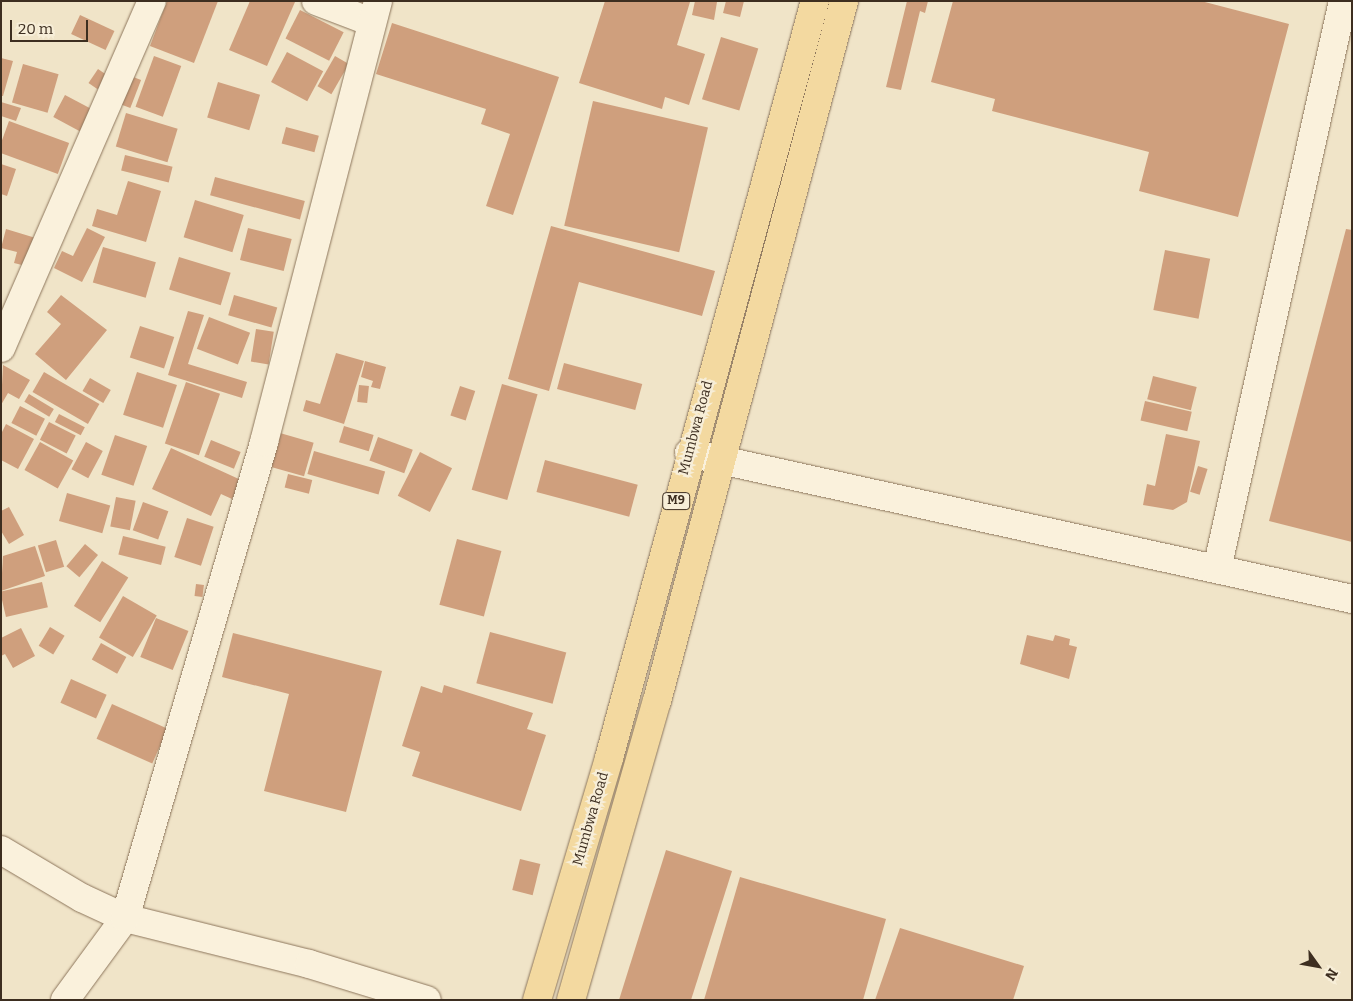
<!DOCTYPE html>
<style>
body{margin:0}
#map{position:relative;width:1353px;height:1001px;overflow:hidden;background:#f0e4c8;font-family:Bitter,serif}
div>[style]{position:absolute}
.building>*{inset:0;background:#cf9f7d;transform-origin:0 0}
.roads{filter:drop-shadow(0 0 1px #8d765c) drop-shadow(0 0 1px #8d765c)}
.minor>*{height:28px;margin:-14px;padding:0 14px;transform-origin:14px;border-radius:14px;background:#faf1dc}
.major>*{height:28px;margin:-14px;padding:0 14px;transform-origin:14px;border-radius:14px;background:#f3d9a0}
span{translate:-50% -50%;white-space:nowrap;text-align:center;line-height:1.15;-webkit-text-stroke:4.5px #f7eed8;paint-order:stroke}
.shield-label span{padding:1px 4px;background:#f7eed8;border:1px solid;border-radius:4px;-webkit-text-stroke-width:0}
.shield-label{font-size:12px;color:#3d2e20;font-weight:700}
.street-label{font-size:14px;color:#3d2e20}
.frame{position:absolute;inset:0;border:2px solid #3d2e20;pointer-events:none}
.north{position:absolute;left:1293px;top:941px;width:50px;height:50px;-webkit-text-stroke:4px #f7eed8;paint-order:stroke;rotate:122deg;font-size:14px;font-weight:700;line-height:20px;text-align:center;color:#3d2e20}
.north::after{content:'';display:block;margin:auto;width:18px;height:22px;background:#3d2e20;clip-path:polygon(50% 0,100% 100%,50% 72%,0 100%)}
.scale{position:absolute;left:10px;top:20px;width:78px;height:22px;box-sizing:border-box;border:2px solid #3d2e20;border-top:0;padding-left:6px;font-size:15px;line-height:18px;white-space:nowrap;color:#3d2e20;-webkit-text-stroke:4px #f7eed8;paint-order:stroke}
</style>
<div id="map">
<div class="building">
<div style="clip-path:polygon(167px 1px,218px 1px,194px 63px,150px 46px)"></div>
<div style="clip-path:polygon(250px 1px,295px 2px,267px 66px,229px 50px)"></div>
<div style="clip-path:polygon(605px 1px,690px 2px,677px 45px,705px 54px,689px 105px,665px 97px,662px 109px,579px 83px)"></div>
<div style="clip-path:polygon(695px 1px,717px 2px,714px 20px,692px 15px)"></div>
<div style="clip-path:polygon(726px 1px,744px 1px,740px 17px,723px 13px)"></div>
<div style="clip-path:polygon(907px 1px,928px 1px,925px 13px,920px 11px,901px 90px,886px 87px)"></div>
<div style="clip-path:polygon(953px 1px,1201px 1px,1289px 24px,1238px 217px,1139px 191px,1149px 152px,992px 111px,995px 99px,931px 82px)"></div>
<div style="left:300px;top:10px;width:49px;height:32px;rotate:27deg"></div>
<div style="left:80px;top:15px;width:38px;height:21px;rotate:25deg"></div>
<div style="clip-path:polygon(392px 23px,559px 77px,513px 215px,486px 206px,510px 134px,481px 124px,486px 109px,376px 74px)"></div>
<div style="left:721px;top:37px;width:39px;height:65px;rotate:17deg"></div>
<div style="left:287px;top:52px;width:41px;height:34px;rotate:28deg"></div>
<div style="left:154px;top:56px;width:29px;height:54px;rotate:20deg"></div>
<div style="left:335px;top:56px;width:16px;height:35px;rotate:30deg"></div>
<div style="clip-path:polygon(1px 58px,13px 61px,3px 96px,1px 96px)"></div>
<div style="left:23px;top:64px;width:37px;height:40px;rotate:16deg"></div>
<div style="left:98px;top:69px;width:11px;height:17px;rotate:34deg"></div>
<div style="left:128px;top:75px;width:14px;height:30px;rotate:21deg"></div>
<div style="left:218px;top:82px;width:44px;height:37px;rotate:17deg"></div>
<div style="left:65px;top:95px;width:30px;height:25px;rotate:28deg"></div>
<div style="left:593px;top:101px;width:118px;height:128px;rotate:13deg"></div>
<div style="clip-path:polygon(1px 102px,21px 108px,16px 121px,1px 116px)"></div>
<div style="left:126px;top:113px;width:54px;height:35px;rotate:17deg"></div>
<div style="left:9px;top:121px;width:64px;height:33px;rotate:20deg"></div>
<div style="left:286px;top:127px;width:34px;height:17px;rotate:15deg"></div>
<div style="left:125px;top:155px;width:49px;height:16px;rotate:14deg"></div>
<div style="clip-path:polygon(1px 164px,16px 169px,7px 196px,1px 194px)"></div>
<div style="left:215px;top:177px;width:93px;height:19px;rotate:15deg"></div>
<div style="clip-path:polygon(128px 181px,161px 191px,146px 242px,92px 226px,97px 209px,117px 215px)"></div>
<div style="left:195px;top:200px;width:51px;height:39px;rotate:17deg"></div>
<div style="clip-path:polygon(551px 226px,715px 271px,702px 316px,579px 282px,549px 391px,508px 379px)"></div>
<div style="clip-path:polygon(87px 228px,105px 237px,82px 282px,54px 268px,62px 251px,73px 256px)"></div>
<div style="left:248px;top:228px;width:45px;height:33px;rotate:14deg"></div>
<div style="clip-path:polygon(6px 229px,39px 239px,30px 267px,14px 263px,17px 252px,1px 248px)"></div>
<div style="clip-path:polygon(1346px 229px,1352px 230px,1352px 542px,1269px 521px)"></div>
<div style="left:103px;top:247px;width:55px;height:37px;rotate:16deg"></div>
<div style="left:1165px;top:250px;width:46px;height:61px;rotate:11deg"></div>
<div style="left:179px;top:257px;width:54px;height:34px;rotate:17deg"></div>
<div style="clip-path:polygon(61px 295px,107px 330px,66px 380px,35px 354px,61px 324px,47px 312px)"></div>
<div style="left:234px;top:295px;width:45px;height:21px;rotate:16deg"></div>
<div style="clip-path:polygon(188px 311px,204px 315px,188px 364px,247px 382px,242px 398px,168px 375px)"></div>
<div style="left:209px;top:317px;width:44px;height:34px;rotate:21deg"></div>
<div style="left:140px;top:326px;width:36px;height:33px;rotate:18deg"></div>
<div style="left:256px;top:329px;width:18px;height:33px;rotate:9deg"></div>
<div style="clip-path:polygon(336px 353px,364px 361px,344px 424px,303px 411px,306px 400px,320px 404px)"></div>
<div style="clip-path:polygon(365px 361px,386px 367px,380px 389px,371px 387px,373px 381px,361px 377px)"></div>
<div style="left:564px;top:363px;width:81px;height:27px;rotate:15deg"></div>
<div style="clip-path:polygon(3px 365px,30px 380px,19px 399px,8px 393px,1px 405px)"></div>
<div style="left:44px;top:372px;width:64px;height:23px;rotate:30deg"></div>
<div style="left:137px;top:372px;width:42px;height:45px;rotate:18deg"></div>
<div style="left:1153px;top:376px;width:45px;height:24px;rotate:14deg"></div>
<div style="left:90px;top:378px;width:24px;height:15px;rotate:30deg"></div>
<div style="left:186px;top:382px;width:36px;height:65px;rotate:19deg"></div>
<div style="left:502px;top:384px;width:37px;height:110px;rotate:16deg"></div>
<div style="left:359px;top:385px;width:10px;height:17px;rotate:6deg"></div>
<div style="left:460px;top:386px;width:16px;height:31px;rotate:18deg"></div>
<div style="left:29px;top:394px;width:29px;height:9px;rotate:31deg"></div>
<div style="left:1145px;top:401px;width:48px;height:20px;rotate:13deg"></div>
<div style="left:20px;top:406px;width:28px;height:19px;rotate:27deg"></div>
<div style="left:59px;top:414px;width:29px;height:9px;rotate:27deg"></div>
<div style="left:49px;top:422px;width:30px;height:20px;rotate:27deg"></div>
<div style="clip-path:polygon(6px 424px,34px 439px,18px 469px,1px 460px,1px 434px)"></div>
<div style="left:344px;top:426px;width:31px;height:17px;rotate:17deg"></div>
<div style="left:280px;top:433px;width:35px;height:35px;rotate:16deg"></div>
<div style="clip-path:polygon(1166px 434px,1200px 441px,1187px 502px,1173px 510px,1143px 505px,1147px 484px,1155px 486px)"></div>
<div style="left:115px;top:435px;width:34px;height:42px;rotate:19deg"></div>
<div style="left:378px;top:437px;width:37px;height:25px;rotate:20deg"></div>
<div style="left:211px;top:440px;width:32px;height:18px;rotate:22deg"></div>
<div style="left:40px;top:442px;width:38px;height:32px;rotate:29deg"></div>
<div style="left:86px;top:442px;width:19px;height:31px;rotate:28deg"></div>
<div style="clip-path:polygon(171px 448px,241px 480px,232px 499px,221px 494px,211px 516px,152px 489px)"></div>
<div style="left:314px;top:451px;width:74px;height:24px;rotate:16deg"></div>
<div style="left:420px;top:452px;width:36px;height:49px;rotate:27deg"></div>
<div style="left:545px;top:460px;width:96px;height:33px;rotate:15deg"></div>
<div style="left:1198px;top:466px;width:10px;height:27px;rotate:17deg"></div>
<div style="left:288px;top:474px;width:25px;height:14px;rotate:14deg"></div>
<div style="left:67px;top:493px;width:45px;height:29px;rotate:16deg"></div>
<div style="left:116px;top:497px;width:20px;height:30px;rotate:11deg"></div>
<div style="left:143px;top:502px;width:27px;height:30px;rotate:20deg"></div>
<div style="clip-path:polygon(9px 507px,24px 535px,9px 544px,1px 531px,1px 511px)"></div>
<div style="left:187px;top:518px;width:28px;height:41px;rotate:18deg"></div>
<div style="left:123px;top:536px;width:44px;height:19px;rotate:14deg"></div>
<div style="left:457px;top:539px;width:46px;height:68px;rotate:15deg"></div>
<div style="left:56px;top:540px;width:28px;height:19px;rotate:73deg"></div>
<div style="left:85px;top:544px;width:17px;height:29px;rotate:40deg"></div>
<div style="clip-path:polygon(35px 546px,45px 576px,1px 591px,3px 556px)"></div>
<div style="left:102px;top:561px;width:31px;height:53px;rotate:32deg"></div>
<div style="left:42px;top:582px;width:26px;height:43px;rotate:77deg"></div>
<div style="left:196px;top:584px;width:8px;height:12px;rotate:7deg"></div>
<div style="left:123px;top:596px;width:39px;height:48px;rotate:30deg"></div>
<div style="left:156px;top:618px;width:35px;height:42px;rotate:22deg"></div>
<div style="left:50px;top:627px;width:17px;height:22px;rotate:31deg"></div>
<div style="clip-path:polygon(21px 628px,35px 656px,13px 668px,5px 654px,1px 656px,1px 638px)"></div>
<div style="left:490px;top:632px;width:79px;height:53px;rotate:15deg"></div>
<div style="clip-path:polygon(233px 633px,382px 671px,346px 812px,264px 791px,289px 694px,222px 677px)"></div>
<div style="clip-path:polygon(1027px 635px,1053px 641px,1055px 635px,1070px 639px,1069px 645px,1077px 647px,1069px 679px,1020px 664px)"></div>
<div style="left:101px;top:643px;width:29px;height:19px;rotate:29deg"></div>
<div style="left:71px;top:679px;width:39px;height:26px;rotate:24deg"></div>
<div style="clip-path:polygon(444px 685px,533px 713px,527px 729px,546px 735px,521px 811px,412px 776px,420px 752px,402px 746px,421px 686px,442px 693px)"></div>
<div style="left:112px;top:704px;width:61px;height:38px;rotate:24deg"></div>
<div style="clip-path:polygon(666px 850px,732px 871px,691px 1000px,619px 1000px)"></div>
<div style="left:520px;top:859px;width:21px;height:32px;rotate:14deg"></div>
<div style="clip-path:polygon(740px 877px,886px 919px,863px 1000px,704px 1000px)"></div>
<div style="clip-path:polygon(900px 928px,1024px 966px,1013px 1000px,875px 1000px)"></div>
</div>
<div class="roads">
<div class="minor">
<div style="left:316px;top:1px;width:59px;rotate:20.9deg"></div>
<div style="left:1px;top:348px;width:378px;rotate:-66.5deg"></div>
<div style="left:689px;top:453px;width:679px;rotate:12.42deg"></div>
<div style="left:1217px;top:569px;width:582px;rotate:-77.49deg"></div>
<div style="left:1px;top:850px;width:94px;rotate:30.7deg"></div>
<div style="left:82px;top:898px;width:47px;rotate:24.9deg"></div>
<div style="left:125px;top:918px;width:190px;rotate:14deg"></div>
<div style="left:309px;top:964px;width:123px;rotate:17deg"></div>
<div style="left:65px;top:1000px;width:102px;rotate:-53.8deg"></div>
<div style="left:125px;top:918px;width:496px;rotate:-73.7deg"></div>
<div style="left:264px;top:442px;width:455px;rotate:-75.5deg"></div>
</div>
<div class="major">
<div style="left:537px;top:1000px;width:252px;rotate:-73.4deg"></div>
<div style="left:609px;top:758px;width:785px;rotate:-74.78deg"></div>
<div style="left:571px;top:1000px;width:311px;rotate:-74deg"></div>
<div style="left:657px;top:701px;width:725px;rotate:-75.04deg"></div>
</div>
</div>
<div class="shield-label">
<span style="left:676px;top:501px">M9</span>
</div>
<div class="street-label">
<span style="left:696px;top:428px;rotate:-75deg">Mumbwa Road</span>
<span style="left:591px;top:819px;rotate:-74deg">Mumbwa Road</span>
</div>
<div class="frame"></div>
<div class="north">N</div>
<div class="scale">20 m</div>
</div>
